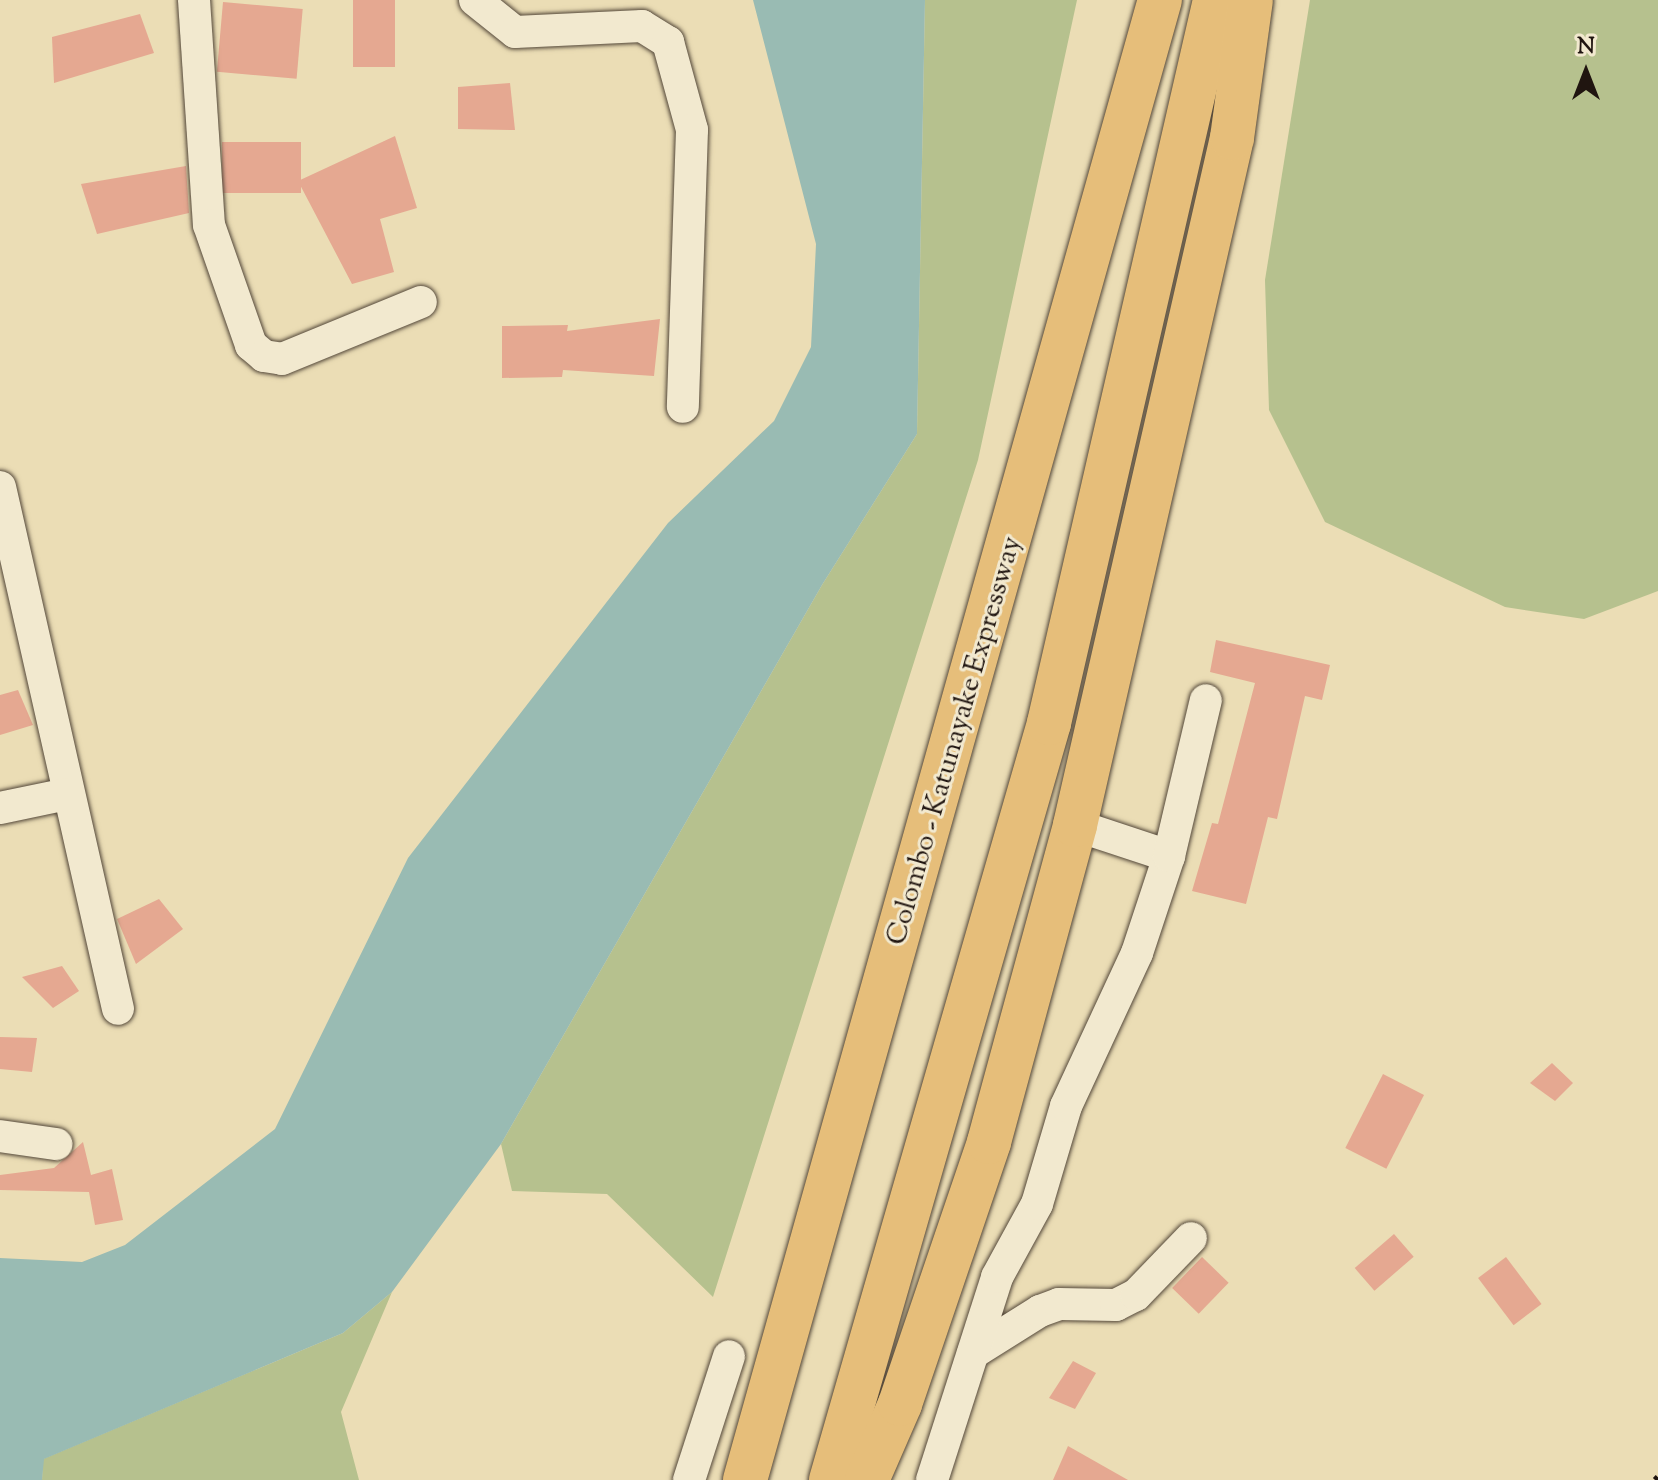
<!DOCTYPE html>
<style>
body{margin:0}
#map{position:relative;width:1658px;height:1480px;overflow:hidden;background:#ebddb5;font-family:"Sorts Mill Goudy",serif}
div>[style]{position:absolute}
.green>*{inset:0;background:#b6c18e}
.water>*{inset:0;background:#99bbb3}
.building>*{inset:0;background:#e5a891;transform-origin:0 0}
.roads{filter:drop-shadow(0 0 2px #534739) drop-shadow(0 0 2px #534739)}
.street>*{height:32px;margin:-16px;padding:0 16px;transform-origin:16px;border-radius:16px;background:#f2e9cf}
.highway>*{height:44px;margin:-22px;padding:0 22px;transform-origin:22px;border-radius:22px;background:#e6be7a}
.rail>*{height:6px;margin-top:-3px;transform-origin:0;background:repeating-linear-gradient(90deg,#201510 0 14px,transparent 0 28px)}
span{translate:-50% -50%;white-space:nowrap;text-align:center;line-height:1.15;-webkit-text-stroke:6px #f2e9cf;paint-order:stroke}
.street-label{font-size:28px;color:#201510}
.north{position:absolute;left:1546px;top:32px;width:80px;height:80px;-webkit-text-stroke:6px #f2e9cf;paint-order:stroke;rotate:0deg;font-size:22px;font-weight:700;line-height:32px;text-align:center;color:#201510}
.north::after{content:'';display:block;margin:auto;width:28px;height:36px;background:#201510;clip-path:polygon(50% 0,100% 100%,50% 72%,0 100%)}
</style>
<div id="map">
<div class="green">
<div style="clip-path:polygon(925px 0,1077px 0,978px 460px,713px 1297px,607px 1194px,512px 1191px,501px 1144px,822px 585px,917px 434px)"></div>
<div style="clip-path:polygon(1310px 0,1658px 0,1658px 591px,1584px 619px,1505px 607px,1325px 522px,1269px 410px,1265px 280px)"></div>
<div style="clip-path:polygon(392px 1292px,341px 1412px,359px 1480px,42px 1480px,43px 1459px,343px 1333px)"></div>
</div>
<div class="water">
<div style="clip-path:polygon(753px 0,925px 0,917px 434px,822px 585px,501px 1144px,392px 1292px,343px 1333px,44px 1459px,42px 1480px,0 1480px,0 1258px,82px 1262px,125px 1245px,275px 1129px,408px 858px,668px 523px,774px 421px,811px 347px,816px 244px)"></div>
</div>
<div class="building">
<div style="left:353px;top:0;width:42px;height:67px"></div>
<div style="left:223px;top:2px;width:80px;height:70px;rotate:5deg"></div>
<div style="clip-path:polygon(140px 14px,154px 53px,54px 83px,52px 37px)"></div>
<div style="clip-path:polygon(510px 83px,515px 130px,458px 129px,458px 87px)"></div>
<div style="clip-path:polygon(395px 136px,417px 208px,380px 219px,394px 272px,352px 284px,298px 181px)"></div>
<div style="left:222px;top:142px;width:79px;height:51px"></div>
<div style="clip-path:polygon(186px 166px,189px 213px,97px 234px,81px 184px)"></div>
<div style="clip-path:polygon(660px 319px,654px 376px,563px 370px,562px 377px,502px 378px,502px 326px,568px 325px,567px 331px)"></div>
<div style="clip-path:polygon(1216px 640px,1330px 665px,1322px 700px,1305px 696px,1277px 819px,1268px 817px,1246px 904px,1192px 891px,1212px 823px,1218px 824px,1255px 683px,1210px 672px)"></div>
<div style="clip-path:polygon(18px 690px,33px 725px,0 735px,0 695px)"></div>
<div style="clip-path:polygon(159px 899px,183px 929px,136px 964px,117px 919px)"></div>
<div style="clip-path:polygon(62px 966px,79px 991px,53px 1008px,22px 977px)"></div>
<div style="clip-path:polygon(0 1037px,37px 1038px,32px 1072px,0 1069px)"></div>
<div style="clip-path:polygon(1552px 1063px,1573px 1083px,1555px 1101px,1530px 1083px)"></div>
<div style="left:1383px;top:1074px;width:46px;height:83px;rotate:27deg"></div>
<div style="clip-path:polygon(83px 1142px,91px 1175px,112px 1169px,123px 1220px,95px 1225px,89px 1192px,0 1190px,0 1175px,54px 1168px)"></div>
<div style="left:1394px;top:1234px;width:30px;height:52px;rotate:49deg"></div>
<div style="left:1202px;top:1257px;width:37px;height:43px;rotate:44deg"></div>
<div style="left:1506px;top:1257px;width:59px;height:35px;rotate:53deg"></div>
<div style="clip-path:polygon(1073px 1361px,1096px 1373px,1075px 1409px,1049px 1398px)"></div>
<div style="clip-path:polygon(1068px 1446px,1128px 1480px,1053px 1480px)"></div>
</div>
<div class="roads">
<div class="street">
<div style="left:194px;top:0;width:225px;rotate:86.2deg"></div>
<div style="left:209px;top:225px;width:127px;rotate:70.7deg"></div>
<div style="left:251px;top:345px;width:17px;rotate:40deg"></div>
<div style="left:264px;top:356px;width:18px;rotate:9deg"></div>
<div style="left:282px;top:359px;width:150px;rotate:-22.3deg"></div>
<div style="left:475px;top:0;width:51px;rotate:38.7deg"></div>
<div style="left:515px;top:32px;width:127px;rotate:-2.7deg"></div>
<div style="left:642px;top:26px;width:31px;rotate:32deg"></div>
<div style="left:668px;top:42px;width:91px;rotate:74.7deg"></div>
<div style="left:692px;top:130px;width:277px;rotate:91.9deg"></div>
<div style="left:0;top:487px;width:535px;rotate:77.26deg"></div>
<div style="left:0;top:808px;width:68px;rotate:-11.8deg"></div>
<div style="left:1075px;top:825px;width:99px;rotate:18.3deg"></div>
<div style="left:0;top:1136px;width:57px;rotate:8.1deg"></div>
<div style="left:973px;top:1353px;width:79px;rotate:-32.1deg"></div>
<div style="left:1040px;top:1311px;width:20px;rotate:-20deg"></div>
<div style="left:1059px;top:1304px;width:57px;rotate:1deg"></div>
<div style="left:1116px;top:1305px;width:22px;rotate:-27deg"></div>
<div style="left:1136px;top:1295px;width:79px;rotate:-46deg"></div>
<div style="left:689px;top:1480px;width:130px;rotate:-72.1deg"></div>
<div style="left:932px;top:1480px;width:213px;rotate:-72.2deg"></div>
<div style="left:997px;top:1277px;width:83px;rotate:-61.3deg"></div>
<div style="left:1037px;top:1204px;width:102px;rotate:-73.5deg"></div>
<div style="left:1066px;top:1106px;width:169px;rotate:-65.1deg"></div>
<div style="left:1137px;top:953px;width:102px;rotate:-71.7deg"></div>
<div style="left:1169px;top:856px;width:160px;rotate:-76.7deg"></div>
</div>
<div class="highway">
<div style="left:745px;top:1480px;width:1537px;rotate:-74.34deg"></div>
<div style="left:831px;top:1480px;width:788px;rotate:-73.93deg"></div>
<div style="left:1049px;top:723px;width:742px;rotate:-77.07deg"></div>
<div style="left:867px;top:1480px;width:83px;rotate:-66.5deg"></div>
<div style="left:900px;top:1404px;width:277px;rotate:-71.2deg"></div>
<div style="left:989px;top:1142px;width:328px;rotate:-74.8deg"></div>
<div style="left:1075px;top:825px;width:705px;rotate:-77.13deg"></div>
<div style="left:1232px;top:138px;width:139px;rotate:-82.2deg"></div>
</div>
</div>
<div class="rail">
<div style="left:1655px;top:1480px;width:4px;rotate:-45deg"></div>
</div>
<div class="street-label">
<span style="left:955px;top:741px;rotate:-74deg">Colombo - Katunayake Expressway</span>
</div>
<div class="north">N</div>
</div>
